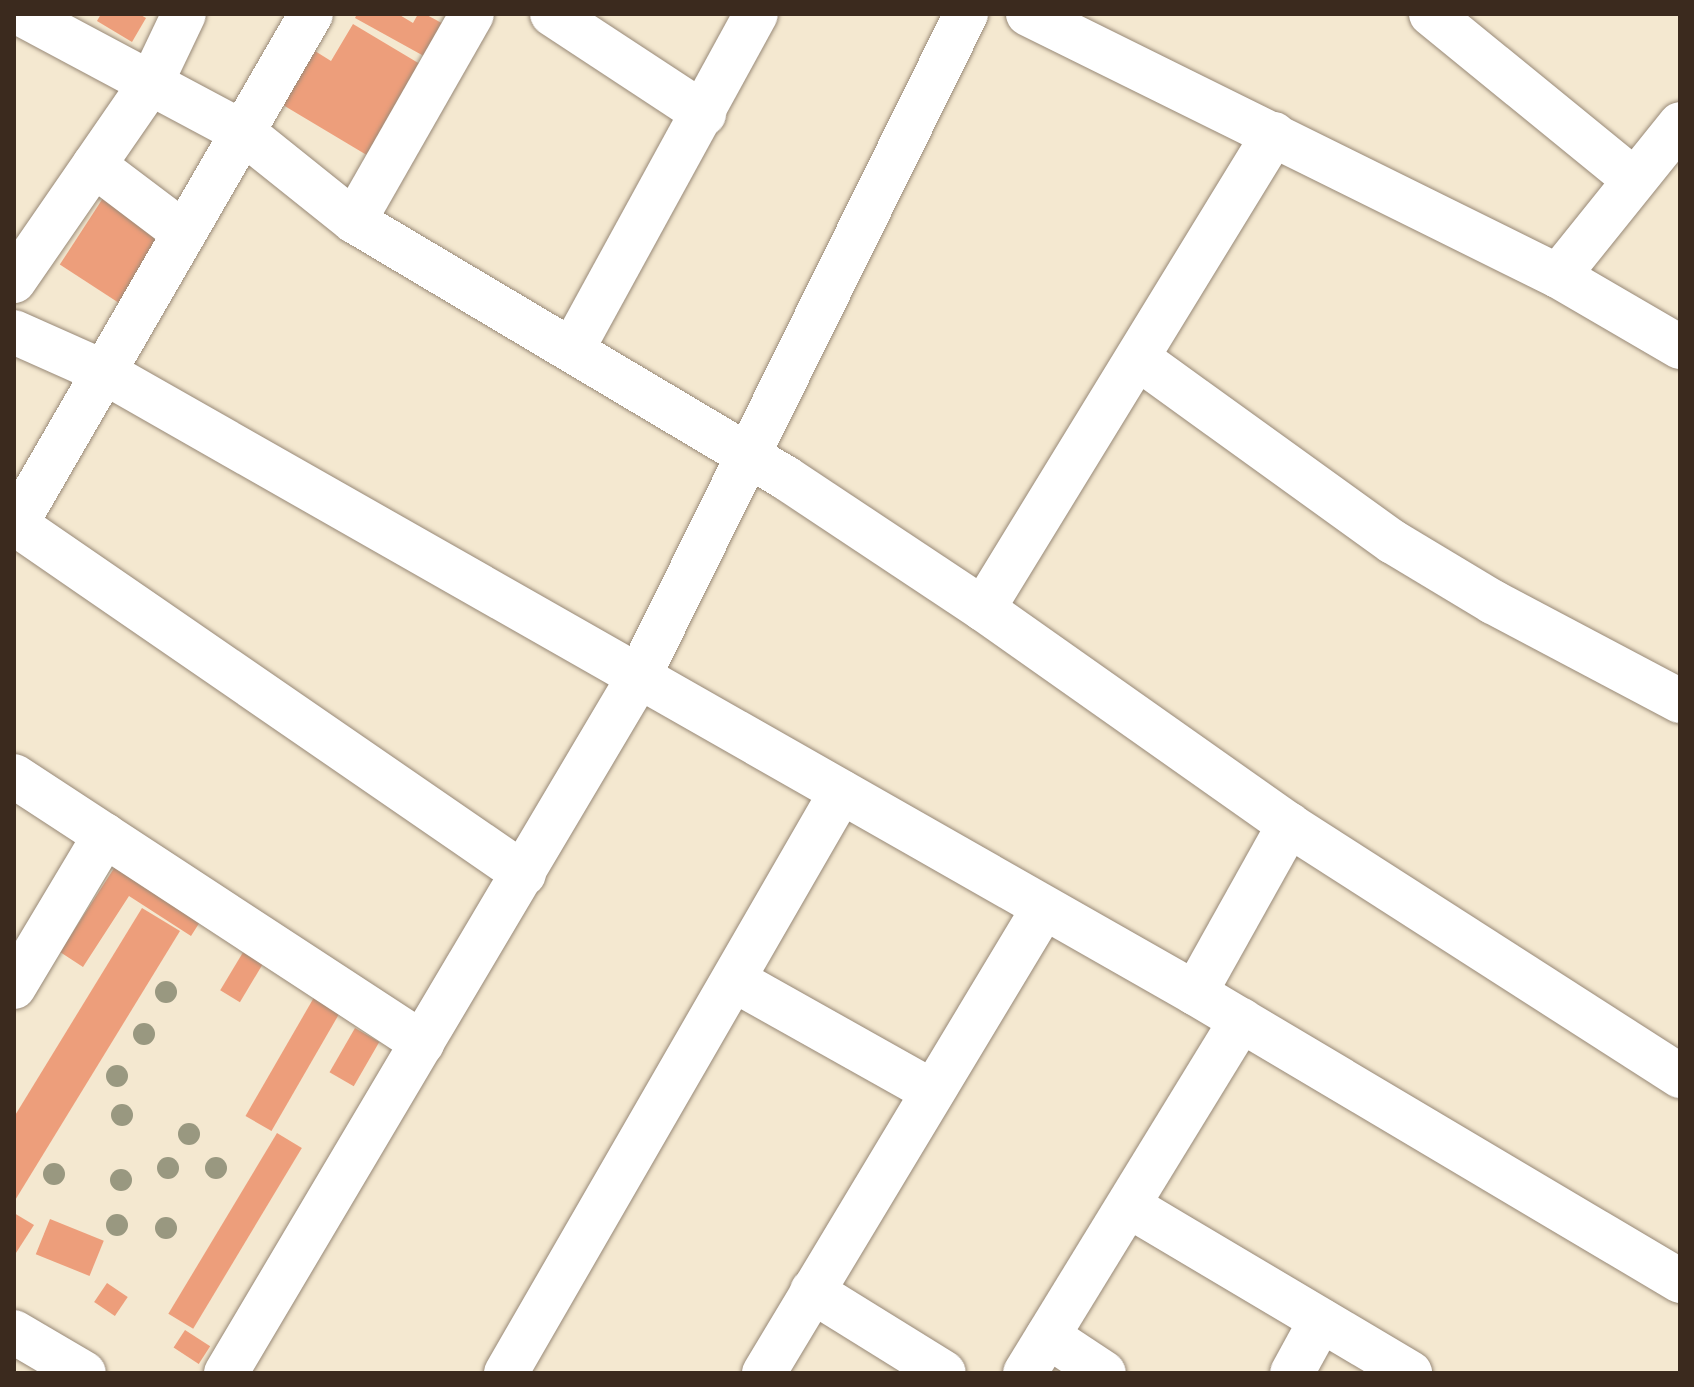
<!DOCTYPE html>
<style>
body{margin:0}
#map{position:relative;width:1694px;height:1387px;overflow:hidden;background:#f4e8d0;font-family:"Gochi Hand",sans-serif}
div>[style]{position:absolute}
.building>*{inset:0;background:#ed9e7b;transform-origin:0 0}
.roads{filter:drop-shadow(0 0 2px #988977) drop-shadow(0 0 2px #988977)}
.minor>*{height:44px;margin:-22px;padding:0 22px;transform-origin:22px;border-radius:22px;background:#fff}
.trees>*{width:22px;height:22px;margin:-11px;border-radius:50%;background:#999880}
span{translate:-50% -50%;white-space:nowrap;text-align:center;line-height:1.15;-webkit-text-stroke:7px #fbf7ec;paint-order:stroke}
.frame{position:absolute;inset:0;border:16px solid #3b2a1e;pointer-events:none}
</style>
<div id="map">
<div class="building">
<div style="clip-path:polygon(101px 14px,139px 14px,146px 18px,132px 42px,97px 21px)"></div>
<div style="clip-path:polygon(357px 14px,398px 14px,413px 23px,418px 14px,425px 14px,449px 27px,431px 60px,355px 18px)"></div>
<div style="clip-path:polygon(353px 24px,425px 67px,370px 157px,283px 105px,315px 51px,331px 61px)"></div>
<div style="left:105px;top:195px;width:77px;height:83px;rotate:33deg"></div>
<div style="clip-path:polygon(120px 859px,205px 914px,191px 936px,129px 896px,83px 967px,60px 952px)"></div>
<div style="clip-path:polygon(142px 908px,180px 931px,14px 1202px,14px 1117px)"></div>
<div style="left:248px;top:944px;width:23px;height:54px;rotate:31deg"></div>
<div style="left:320px;top:987px;width:30px;height:149px;rotate:30deg"></div>
<div style="left:355px;top:1028px;width:28px;height:51px;rotate:30deg"></div>
<div style="left:277px;top:1133px;width:29px;height:211px;rotate:31deg"></div>
<div style="clip-path:polygon(14px 1213px,34px 1225px,14px 1256px)"></div>
<div style="left:50px;top:1219px;width:58px;height:38px;rotate:22deg"></div>
<div style="left:107px;top:1283px;width:25px;height:23px;rotate:34deg"></div>
<div style="left:185px;top:1330px;width:30px;height:21px;rotate:33deg"></div>
</div>
<div class="roads">
<div class="minor">
<div style="left:21px;top:14px;width:253px;rotate:28.1deg"></div>
<div style="left:244px;top:133px;width:141px;rotate:38.7deg"></div>
<div style="left:354px;top:221px;width:503px;rotate:30.75deg"></div>
<div style="left:786px;top:478px;width:237px;rotate:33.6deg"></div>
<div style="left:983px;top:609px;width:375px;rotate:35.2deg"></div>
<div style="left:1289px;top:825px;width:465px;rotate:32.7deg"></div>
<div style="left:552px;top:14px;width:182px;rotate:33.3deg"></div>
<div style="left:1028px;top:14px;width:591px;rotate:26.31deg"></div>
<div style="left:1558px;top:276px;width:141px;rotate:30.2deg"></div>
<div style="left:1431px;top:14px;width:259px;rotate:39.2deg"></div>
<div style="left:94px;top:165px;width:113px;rotate:37.1deg"></div>
<div style="left:354px;top:221px;width:238px;rotate:-60.3deg"></div>
<div style="left:1558px;top:276px;width:195px;rotate:-51.2deg"></div>
<div style="left:14px;top:281px;width:243px;rotate:-55.4deg"></div>
<div style="left:152px;top:81px;width:74px;rotate:-64.5deg"></div>
<div style="left:14px;top:332px;width:98px;rotate:24deg"></div>
<div style="left:104px;top:372px;width:1255px;rotate:29.65deg"></div>
<div style="left:1195px;top:993px;width:564px;rotate:30.7deg"></div>
<div style="left:572px;top:350px;width:383px;rotate:-61.3deg"></div>
<div style="left:1139px;top:359px;width:313px;rotate:35.8deg"></div>
<div style="left:1393px;top:542px;width:117px;rotate:31deg"></div>
<div style="left:1493px;top:602px;width:212px;rotate:27.9deg"></div>
<div style="left:14px;top:523px;width:619px;rotate:34.54deg"></div>
<div style="left:16px;top:524px;width:589px;rotate:-59.95deg"></div>
<div style="left:983px;top:609px;width:557px;rotate:-58.51deg"></div>
<div style="left:14px;top:776px;width:488px;rotate:33.2deg"></div>
<div style="left:734px;top:980px;width:227px;rotate:29.3deg"></div>
<div style="left:14px;top:987px;width:177px;rotate:-59.1deg"></div>
<div style="left:1195px;top:993px;width:193px;rotate:-60.8deg"></div>
<div style="left:1129px;top:1206px;width:327px;rotate:30.7deg"></div>
<div style="left:812px;top:1291px;width:155px;rotate:31.8deg"></div>
<div style="left:14px;top:1332px;width:81px;rotate:30.4deg"></div>
<div style="left:1048px;top:1336px;width:67px;rotate:33.5deg"></div>
<div style="left:226px;top:1373px;width:808px;rotate:-59.34deg"></div>
<div style="left:638px;top:678px;width:741px;rotate:-63.71deg"></div>
<div style="left:506px;top:1373px;width:671px;rotate:-60.03deg"></div>
<div style="left:764px;top:1373px;width:541px;rotate:-58.98deg"></div>
<div style="left:1025px;top:1373px;width:414px;rotate:-58.5deg"></div>
<div style="left:1292px;top:1373px;width:60px;rotate:-61.3deg"></div>
</div>
</div>
<div class="trees">
<div style="left:166px;top:992px"></div>
<div style="left:144px;top:1034px"></div>
<div style="left:117px;top:1076px"></div>
<div style="left:122px;top:1115px"></div>
<div style="left:189px;top:1134px"></div>
<div style="left:168px;top:1168px"></div>
<div style="left:216px;top:1168px"></div>
<div style="left:54px;top:1174px"></div>
<div style="left:121px;top:1180px"></div>
<div style="left:117px;top:1225px"></div>
<div style="left:166px;top:1228px"></div>
</div>
<div class="frame"></div>
</div>
